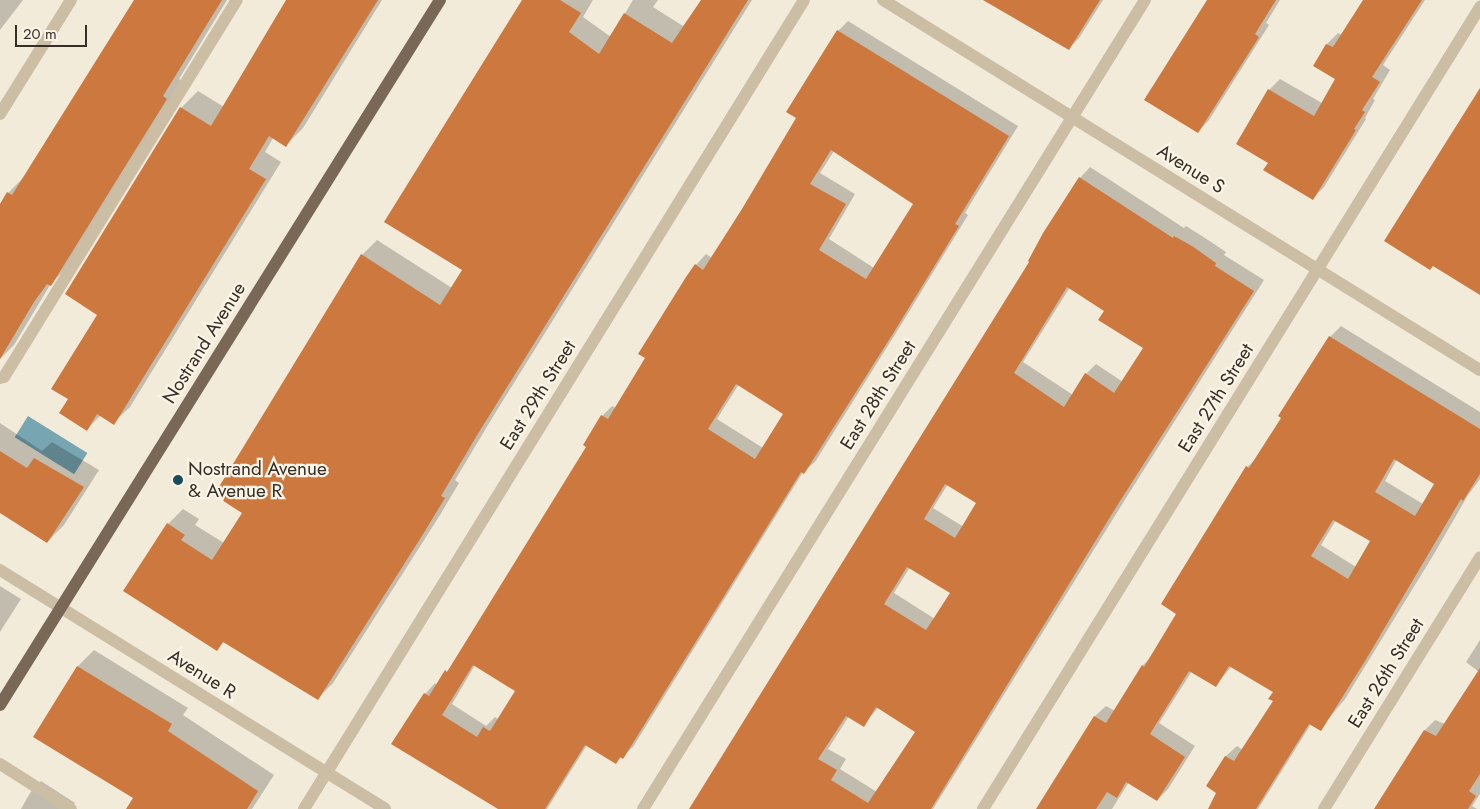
<!DOCTYPE html>
<style>
body{margin:0}
#map{position:relative;width:1480px;height:809px;overflow:hidden;background:#f3ebda;font-family:Jost,sans-serif}
div>[style]{position:absolute}
.water>*{inset:0;background:#77a6b2;transform-origin:0 0}
.shadow>*{inset:0;background:#0003}
.building>*{inset:0;background:#cd783e}
.minor>*{height:12px;margin:-6px;padding:0 6px;transform-origin:6px;border-radius:6px;background:#ccbda5}
.major>*{height:12px;margin:-6px;padding:0 6px;transform-origin:6px;border-radius:6px;background:#7a6857}
.dots>*{width:14px;height:14px;translate:-50% -50%;box-sizing:border-box;border:2px solid #faf4e6;border-radius:50%}
span{translate:-50% -50%;white-space:nowrap;text-align:center;line-height:1.15;-webkit-text-stroke:4.5px #faf4e6;paint-order:stroke}
.street-label{font-size:19px;color:#372f27}
.poi-label{font-size:19px;color:#372f27}
.left{translate:0 -50%;text-align:left}
.scale{position:absolute;left:15px;top:25px;width:72px;height:22px;box-sizing:border-box;border:2px solid #372f27;border-top:0;padding-left:6px;font-size:15px;line-height:18px;white-space:nowrap;color:#372f27;-webkit-text-stroke:4px #faf4e6;paint-order:stroke}
</style>
<div id="map">
<div class="water">
<div style="left:28px;top:416px;width:70px;height:25px;rotate:32deg"></div>
</div>
<div class="shadow">
<div style="clip-path:polygon(0 0,23px 0,0 30px)"></div>
<div style="clip-path:polygon(136px 0,227px 0,179px 79px,182px 81px,67px 267px,50px 285px,14px 345px,0 359px,0 206px,8px 193px,25px 176px)"></div>
<div style="clip-path:polygon(287px 0,382px 0,303px 128px,286px 145px,273px 138px,265px 152px,281px 162px,130px 407px,113px 423px,101px 415px,87px 429px,69px 399px,98px 314px,181px 108px,198px 91px,224px 107px)"></div>
<div style="clip-path:polygon(524px 0,593px 0,583px 17px,611px 37px,633px 0,658px 0,653px 7px,683px 26px,702px 0,752px 0,494px 415px,455px 480px,459px 483px,440px 515px,333px 683px,318px 698px,224px 641px,217px 649px,168px 524px,183px 509px,199px 519px,195px 525px,224px 543px,244px 512px,362px 255px,377px 240px,452px 288px,464px 270px)"></div>
<div style="clip-path:polygon(983px 0,1103px 0,1079px 38px,1068px 49px)"></div>
<div style="clip-path:polygon(1208px 0,1280px 0,1266px 23px,1269px 25px,1209px 120px,1198px 132px)"></div>
<div style="clip-path:polygon(1364px 0,1425px 0,1383px 65px,1390px 70px,1373px 99px,1375px 100px,1365px 118px,1366px 119px,1324px 187px,1312px 199px,1269px 163px,1269px 90px,1280px 79px,1322px 103px,1337px 79px,1314px 65px,1327px 44px,1338px 33px,1342px 35px)"></div>
<div style="clip-path:polygon(evenodd,848px 21px,1018px 126px,965px 213px,968px 215px,904px 320px,815px 462px,803px 472px,633px 747px,616px 762px,587px 745px,547px 809px,499px 809px,425px 694px,435px 683px,437px 685px,454px 662px,587px 447px,602px 416px,612px 406px,616px 408px,647px 358px,696px 265px,706px 254px,712px 258px,798px 118px,838px 31px,848px 21px,834px 151px,914px 204px,874px 268px,829px 239px,855px 194px,820px 173px,834px 151px,848px 21px,739px 384px,784px 414px,763px 448px,717px 419px,739px 384px,848px 21px,475px 665px,517px 691px,499px 720px,495px 717px,486px 726px,452px 704px,475px 665px)"></div>
<div style="clip-path:polygon(evenodd,1090px 167px,1184px 228px,1186px 226px,1202px 236px,1226px 252px,1224px 255px,1264px 280px,1126px 498px,933px 809px,696px 809px,1031px 262px,1080px 178px,1090px 167px,1070px 287px,1106px 310px,1145px 348px,1123px 382px,1096px 364px,1086px 374px,1073px 395px,1023px 362px,1070px 287px,1090px 167px,948px 484px,978px 503px,964px 527px,933px 508px,948px 484px,1090px 167px,910px 567px,952px 593px,935px 619px,894px 593px,910px 567px,1090px 167px,878px 708px,917px 731px,877px 792px,840px 769px,846px 759px,828px 749px,849px 716px,863px 725px,878px 708px)"></div>
<div style="clip-path:polygon(evenodd,1341px 326px,1480px 412px,1480px 479px,1468px 495px,1434px 554px,1345px 699px,1320px 729px,1311px 724px,1258px 809px,1209px 809px,1218px 792px,1208px 786px,1226px 756px,1237px 746px,1243px 750px,1275px 701px,1274px 691px,1232px 666px,1216px 685px,1192px 671px,1159px 723px,1195px 746px,1168px 789px,1157px 800px,1129px 782px,1112px 809px,1038px 809px,1095px 716px,1106px 706px,1115px 711px,1142px 666px,1152px 656px,1178px 613px,1247px 467px,1257px 458px,1283px 417px,1330px 337px,1341px 326px,1397px 459px,1436px 483px,1423px 504px,1385px 481px,1397px 459px,1341px 326px,1336px 520px,1372px 541px,1356px 567px,1321px 545px,1336px 520px)"></div>
<div style="clip-path:polygon(0 423px,42px 451px,52px 442px,99px 470px,64px 525px,47px 542px,0 512px)"></div>
<div style="clip-path:polygon(0 586px,21px 599px,0 632px)"></div>
<div style="clip-path:polygon(1480px 640px,1480px 794px,1472px 806px,1477px 809px,1375px 809px,1425px 730px,1435px 720px,1445px 724px,1479px 672px,1466px 662px)"></div>
<div style="clip-path:polygon(94px 650px,188px 708px,183px 715px,274px 775px,252px 809px,132px 809px,135px 798px,35px 736px,78px 666px)"></div>
<div style="clip-path:polygon(41px 781px,75px 803px,72px 807px,76px 809px,21px 809px,30px 793px)"></div>
</div>
<div class="building">
<div style="clip-path:polygon(134px 0,222px 0,163px 96px,167px 99px,51px 286px,47px 284px,34px 302px,0 359px,0 204px,7px 192px,12px 195px)"></div>
<div style="clip-path:polygon(286px 0,378px 0,286px 147px,269px 136px,249px 169px,266px 179px,114px 425px,97px 414px,87px 431px,59px 413px,68px 399px,51px 389px,97px 315px,65px 294px,180px 107px,211px 126px)"></div>
<div style="clip-path:polygon(522px 0,560px 0,581px 13px,569px 32px,599px 54px,624px 13px,672px 43px,701px 0,748px 0,479px 432px,441px 496px,445px 498px,425px 531px,318px 700px,223px 642px,217px 651px,123px 591px,167px 523px,185px 535px,181px 540px,212px 560px,242px 513px,214px 495px,361px 254px,440px 305px,462px 270px,384px 222px)"></div>
<div style="clip-path:polygon(983px 0,1100px 0,1069px 50px)"></div>
<div style="clip-path:polygon(1207px 0,1276px 0,1255px 34px,1259px 37px,1198px 133px,1144px 100px)"></div>
<div style="clip-path:polygon(1363px 0,1422px 0,1372px 77px,1380px 82px,1362px 110px,1365px 112px,1354px 129px,1356px 130px,1313px 200px,1263px 170px,1268px 163px,1236px 144px,1268px 89px,1314px 116px,1335px 79px,1313px 66px,1326px 44px,1333px 47px)"></div>
<div style="clip-path:polygon(evenodd,837px 30px,1009px 136px,955px 224px,959px 226px,894px 332px,804px 474px,801px 472px,623px 759px,620px 757px,616px 764px,585px 745px,545px 809px,498px 809px,391px 744px,424px 693px,429px 696px,445px 670px,447px 672px,586px 447px,583px 445px,601px 415px,608px 419px,645px 358px,638px 354px,686px 277px,695px 264px,703px 270px,742px 209px,796px 118px,786px 112px,837px 30px,831px 150px,913px 204px,866px 279px,819px 250px,846px 204px,810px 184px,831px 150px,837px 30px,736px 384px,783px 414px,755px 459px,708px 429px,736px 384px,837px 30px,473px 665px,515px 691px,490px 731px,483px 727px,477px 737px,442px 715px,473px 665px)"></div>
<div style="clip-path:polygon(1480px 88px,1480px 295px,1433px 266px,1430px 270px,1384px 241px)"></div>
<div style="clip-path:polygon(evenodd,1079px 177px,1173px 238px,1174px 236px,1192px 246px,1216px 263px,1215px 266px,1254px 291px,1115px 509px,931px 809px,689px 809px,1029px 262px,1028px 261px,1043px 233px,1079px 177px,1067px 287px,1104px 311px,1098px 320px,1143px 348px,1114px 393px,1085px 373px,1064px 407px,1014px 373px,1067px 287px,1079px 177px,945px 484px,976px 503px,955px 538px,924px 519px,945px 484px,1079px 177px,907px 567px,950px 593px,926px 630px,884px 604px,907px 567px,1079px 177px,876px 707px,915px 732px,868px 803px,831px 780px,837px 770px,818px 759px,846px 716px,864px 727px,876px 707px)"></div>
<div style="clip-path:polygon(evenodd,1329px 336px,1480px 429px,1480px 474px,1463px 501px,1461px 499px,1365px 661px,1321px 731px,1309px 724px,1256px 809px,1208px 809px,1216px 793px,1206px 786px,1225px 756px,1234px 761px,1273px 701px,1268px 699px,1273px 692px,1229px 666px,1216px 687px,1189px 671px,1150px 734px,1185px 757px,1157px 801px,1126px 782px,1117px 798px,1107px 792px,1096px 809px,1036px 809px,1094px 716px,1106px 723px,1142px 665px,1144px 667px,1176px 614px,1161px 604px,1246px 466px,1249px 468px,1281px 418px,1278px 416px,1329px 336px,1394px 459px,1434px 484px,1415px 516px,1375px 492px,1394px 459px,1329px 336px,1333px 520px,1370px 541px,1348px 579px,1311px 556px,1333px 520px)"></div>
<div style="clip-path:polygon(0 451px,27px 468px,34px 458px,84px 487px,47px 543px,0 513px)"></div>
<div style="clip-path:polygon(77px 666px,172px 724px,168px 731px,258px 791px,247px 809px,126px 809px,133px 798px,33px 737px)"></div>
<div style="clip-path:polygon(1480px 668px,1480px 774px,1469px 791px,1476px 796px,1468px 809px,1374px 809px,1424px 730px,1436px 736px)"></div>
</div>
<div class="minor">
<div style="left:883px;top:0;width:702px;rotate:31.79deg"></div>
<div style="left:0;top:114px;width:134px;rotate:-58.1deg"></div>
<div style="left:0;top:378px;width:4px;rotate:-14deg"></div>
<div style="left:4px;top:377px;width:443px;rotate:-58.3deg"></div>
<div style="left:0;top:570px;width:453px;rotate:31.8deg"></div>
<div style="left:0;top:764px;width:84px;rotate:32.4deg"></div>
<div style="left:304px;top:809px;width:951px;rotate:-58.28deg"></div>
<div style="left:643px;top:809px;width:952px;rotate:-58.18deg"></div>
<div style="left:983px;top:809px;width:944px;rotate:-58.21deg"></div>
<div style="left:1324px;top:809px;width:296px;rotate:-58.2deg"></div>
</div>
<div class="major">
<div style="left:0;top:705px;width:831px;rotate:-58.03deg"></div>
</div>
<div class="dots">
<div style="left:178px;top:480px;background:#1a4c5b"></div>
</div>
<div class="street-label">
<span style="left:1191px;top:169px;rotate:32deg">Avenue S</span>
<span style="left:204px;top:343px;rotate:-58deg">Nostrand Avenue</span>
<span style="left:538px;top:395px;rotate:-58deg">East 29th Street</span>
<span style="left:878px;top:395px;rotate:-58deg">East 28th Street</span>
<span style="left:1216px;top:398px;rotate:-58deg">East 27th Street</span>
<span style="left:1386px;top:673px;rotate:-58deg">East 26th Street</span>
<span style="left:202px;top:674px;rotate:32deg">Avenue R</span>
</div>
<div class="poi-label">
<span class="left" style="left:188px;top:480px">Nostrand Avenue<br>&amp; Avenue R</span>
</div>
<div class="scale">20 m</div>
</div>
